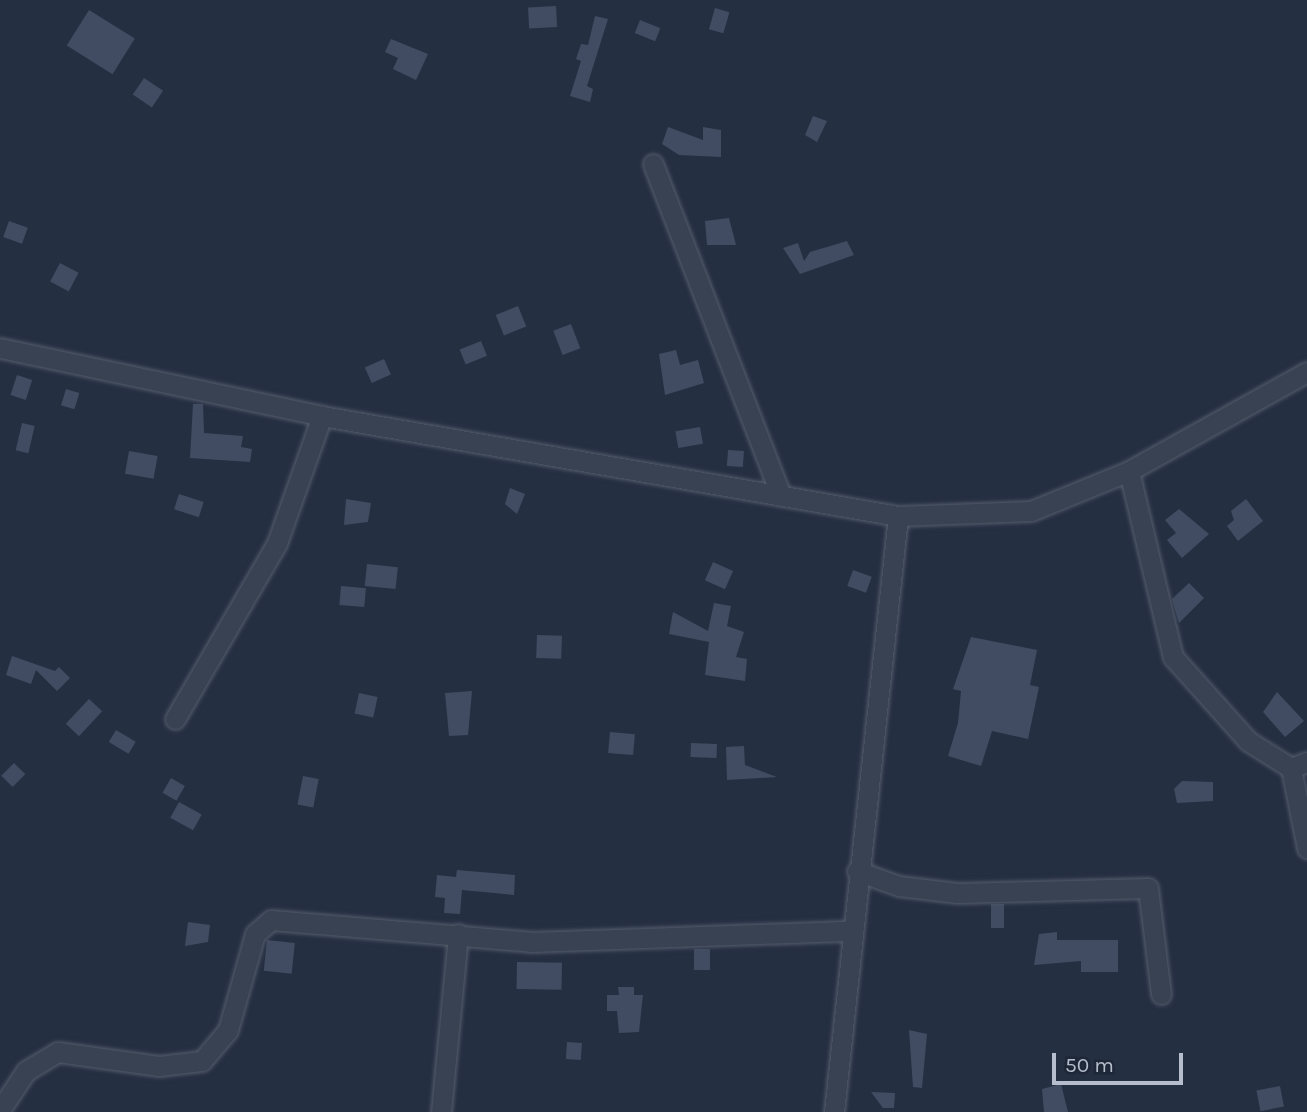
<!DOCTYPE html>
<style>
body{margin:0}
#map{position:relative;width:1307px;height:1112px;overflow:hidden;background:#252f42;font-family:Karla,sans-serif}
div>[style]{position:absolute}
.building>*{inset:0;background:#414c62;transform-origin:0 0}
.roads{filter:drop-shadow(0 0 2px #545d6c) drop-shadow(0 0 2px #545d6c)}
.minor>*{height:19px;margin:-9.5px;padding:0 9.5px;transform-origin:9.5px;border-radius:9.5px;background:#394252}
span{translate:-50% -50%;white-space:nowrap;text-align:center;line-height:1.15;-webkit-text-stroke:5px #1e2737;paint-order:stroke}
.scale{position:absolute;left:1052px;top:1053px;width:131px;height:32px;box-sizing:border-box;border:4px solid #b6bdcc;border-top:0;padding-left:9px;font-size:21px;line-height:24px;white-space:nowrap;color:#b6bdcc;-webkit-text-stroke:5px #1e2737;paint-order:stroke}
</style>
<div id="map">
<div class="building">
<div style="left:556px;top:6px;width:21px;height:28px;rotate:87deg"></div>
<div style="left:715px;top:8px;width:15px;height:22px;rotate:16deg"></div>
<div style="left:89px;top:10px;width:54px;height:42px;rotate:32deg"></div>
<div style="clip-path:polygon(595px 16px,608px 19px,587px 86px,593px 89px,590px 102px,570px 96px,581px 61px,576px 59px,581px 44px,588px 45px)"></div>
<div style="left:640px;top:20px;width:22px;height:14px;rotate:22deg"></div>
<div style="clip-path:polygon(391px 39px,428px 54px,416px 80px,393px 69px,398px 58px,385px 52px)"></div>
<div style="left:144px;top:78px;width:23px;height:20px;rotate:34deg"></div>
<div style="clip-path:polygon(813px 116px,827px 121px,817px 142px,805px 135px)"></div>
<div style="clip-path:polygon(668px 127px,703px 140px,703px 127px,721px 130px,721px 157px,679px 155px,662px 144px)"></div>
<div style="clip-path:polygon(729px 218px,736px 245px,707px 245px,705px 221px)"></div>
<div style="left:9px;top:221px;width:20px;height:17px;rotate:20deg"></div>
<div style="clip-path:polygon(847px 241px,854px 255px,800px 274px,783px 248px,798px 243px,804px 261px,810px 252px)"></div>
<div style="left:60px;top:263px;width:21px;height:21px;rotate:28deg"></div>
<div style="left:518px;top:306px;width:22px;height:24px;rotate:68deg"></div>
<div style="left:571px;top:324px;width:26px;height:19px;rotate:69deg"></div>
<div style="left:481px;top:341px;width:16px;height:23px;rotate:68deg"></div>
<div style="clip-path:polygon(676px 350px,680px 365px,698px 360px,704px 383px,665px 395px,659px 354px)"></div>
<div style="left:384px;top:359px;width:17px;height:21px;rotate:66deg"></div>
<div style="left:17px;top:375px;width:16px;height:21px;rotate:18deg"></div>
<div style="left:66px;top:389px;width:14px;height:17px;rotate:17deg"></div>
<div style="clip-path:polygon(193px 404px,203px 404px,204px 433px,243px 436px,241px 447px,252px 449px,250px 462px,190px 458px)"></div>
<div style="left:22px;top:423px;width:13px;height:28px;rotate:13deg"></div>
<div style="left:700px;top:427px;width:17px;height:25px;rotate:80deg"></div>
<div style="left:728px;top:450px;width:16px;height:16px;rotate:4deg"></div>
<div style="left:129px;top:451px;width:29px;height:23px;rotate:10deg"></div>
<div style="clip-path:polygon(510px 488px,525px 494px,517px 514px,505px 504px)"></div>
<div style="left:179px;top:494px;width:26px;height:16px;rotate:18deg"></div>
<div style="clip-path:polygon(346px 499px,371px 503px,368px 522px,344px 525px)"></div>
<div style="clip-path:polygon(1246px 499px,1263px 521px,1238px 541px,1227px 526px,1234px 520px,1231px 511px)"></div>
<div style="clip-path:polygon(1179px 509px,1209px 534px,1182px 558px,1167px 540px,1176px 533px,1165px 520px)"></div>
<div style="left:713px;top:562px;width:22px;height:20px;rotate:24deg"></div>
<div style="left:367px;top:564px;width:31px;height:22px;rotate:6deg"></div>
<div style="left:853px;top:570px;width:20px;height:17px;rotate:20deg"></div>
<div style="clip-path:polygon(1189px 583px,1204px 598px,1179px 623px,1172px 599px)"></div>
<div style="left:341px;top:586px;width:25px;height:19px;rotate:5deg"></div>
<div style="clip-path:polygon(714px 603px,731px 606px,727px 626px,744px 632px,736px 657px,747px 659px,745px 681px,705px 675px,709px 642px,669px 634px,673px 612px,708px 631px)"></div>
<div style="left:537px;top:635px;width:25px;height:23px;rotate:2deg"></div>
<div style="clip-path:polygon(971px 637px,1037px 650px,1030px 685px,1039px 687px,1028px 739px,992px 731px,981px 766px,948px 756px,958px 723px,961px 691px,953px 689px)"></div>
<div style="clip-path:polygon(12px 656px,55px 671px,59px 667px,70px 678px,57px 691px,36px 670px,31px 684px,6px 675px)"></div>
<div style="clip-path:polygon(472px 691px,468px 735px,449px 736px,445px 693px)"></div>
<div style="clip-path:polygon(1277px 692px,1304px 721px,1285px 737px,1263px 712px)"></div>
<div style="left:359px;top:693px;width:19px;height:21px;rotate:12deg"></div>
<div style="left:89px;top:699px;width:18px;height:34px;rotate:43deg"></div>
<div style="left:116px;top:730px;width:23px;height:14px;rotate:31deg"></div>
<div style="left:610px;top:732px;width:25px;height:21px;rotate:5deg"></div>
<div style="left:691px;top:743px;width:26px;height:14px;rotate:2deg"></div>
<div style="clip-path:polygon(744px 746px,745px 765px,777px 777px,727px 780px,726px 747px)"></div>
<div style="left:14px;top:763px;width:16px;height:18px;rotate:45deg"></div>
<div style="left:303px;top:776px;width:16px;height:29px;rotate:11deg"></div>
<div style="left:171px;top:778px;width:16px;height:17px;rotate:30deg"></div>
<div style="clip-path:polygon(1182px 781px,1213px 782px,1213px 801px,1177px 803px,1174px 789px)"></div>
<div style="left:179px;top:802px;width:26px;height:18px;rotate:29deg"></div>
<div style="clip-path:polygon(457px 870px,515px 875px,514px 895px,462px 890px,460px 914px,444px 913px,445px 898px,435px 897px,437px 875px,456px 877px)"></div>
<div style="left:991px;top:904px;width:13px;height:24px"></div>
<div style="clip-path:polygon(188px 922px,210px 925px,208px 942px,185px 946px)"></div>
<div style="clip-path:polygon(1057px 932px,1057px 940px,1118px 940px,1118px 972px,1081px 972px,1081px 961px,1034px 965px,1039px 934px)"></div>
<div style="left:267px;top:940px;width:28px;height:31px;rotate:6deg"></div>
<div style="left:694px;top:949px;width:16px;height:21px"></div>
<div style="left:517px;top:962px;width:45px;height:27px;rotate:1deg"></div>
<div style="clip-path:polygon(618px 987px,634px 987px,634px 995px,643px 995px,639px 1032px,619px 1033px,617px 1011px,607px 1011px,607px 995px,619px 995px)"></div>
<div style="clip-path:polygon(909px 1030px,927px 1034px,922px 1088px,913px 1087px)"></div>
<div style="left:567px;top:1042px;width:15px;height:17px;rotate:4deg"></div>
<div style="clip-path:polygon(1061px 1084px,1068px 1112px,1044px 1112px,1042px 1089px)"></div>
<div style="left:1280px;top:1086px;width:21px;height:24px;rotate:79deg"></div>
<div style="clip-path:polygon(871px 1092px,895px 1093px,894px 1108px,883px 1108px)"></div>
</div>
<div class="roads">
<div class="minor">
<div style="left:653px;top:164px;width:356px;rotate:68.9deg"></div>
<div style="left:0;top:348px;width:329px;rotate:11.9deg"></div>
<div style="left:322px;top:416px;width:585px;rotate:9.85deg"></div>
<div style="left:898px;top:516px;width:133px;rotate:-2.2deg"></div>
<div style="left:1031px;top:511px;width:106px;rotate:-22.2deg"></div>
<div style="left:1129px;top:471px;width:204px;rotate:-29.1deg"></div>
<div style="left:1129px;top:471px;width:191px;rotate:76.7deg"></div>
<div style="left:1173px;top:657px;width:113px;rotate:48.2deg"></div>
<div style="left:1248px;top:741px;width:51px;rotate:32.1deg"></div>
<div style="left:1291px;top:768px;width:17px;rotate:-21deg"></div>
<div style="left:175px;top:719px;width:203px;rotate:-59.9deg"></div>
<div style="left:277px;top:543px;width:135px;rotate:-70.5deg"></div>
<div style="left:1291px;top:768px;width:82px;rotate:78.7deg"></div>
<div style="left:857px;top:871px;width:45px;rotate:19.7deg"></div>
<div style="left:899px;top:886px;width:59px;rotate:6.8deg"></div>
<div style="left:958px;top:893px;width:190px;rotate:-1.5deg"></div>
<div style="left:1148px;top:888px;width:107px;rotate:83deg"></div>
<div style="left:0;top:1110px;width:47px;rotate:-56.3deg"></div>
<div style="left:26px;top:1071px;width:37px;rotate:-31deg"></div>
<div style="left:58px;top:1052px;width:102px;rotate:7.9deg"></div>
<div style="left:159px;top:1066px;width:43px;rotate:-6.6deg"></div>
<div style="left:202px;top:1061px;width:40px;rotate:-50deg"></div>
<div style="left:228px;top:1030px;width:100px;rotate:-74.3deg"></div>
<div style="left:255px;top:934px;width:21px;rotate:-41deg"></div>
<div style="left:271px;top:920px;width:261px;rotate:4.8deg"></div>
<div style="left:531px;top:942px;width:319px;rotate:-2deg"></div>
<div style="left:441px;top:1112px;width:179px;rotate:-84.5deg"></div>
<div style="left:834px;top:1112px;width:599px;rotate:-83.87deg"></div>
</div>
</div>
<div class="scale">50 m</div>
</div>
